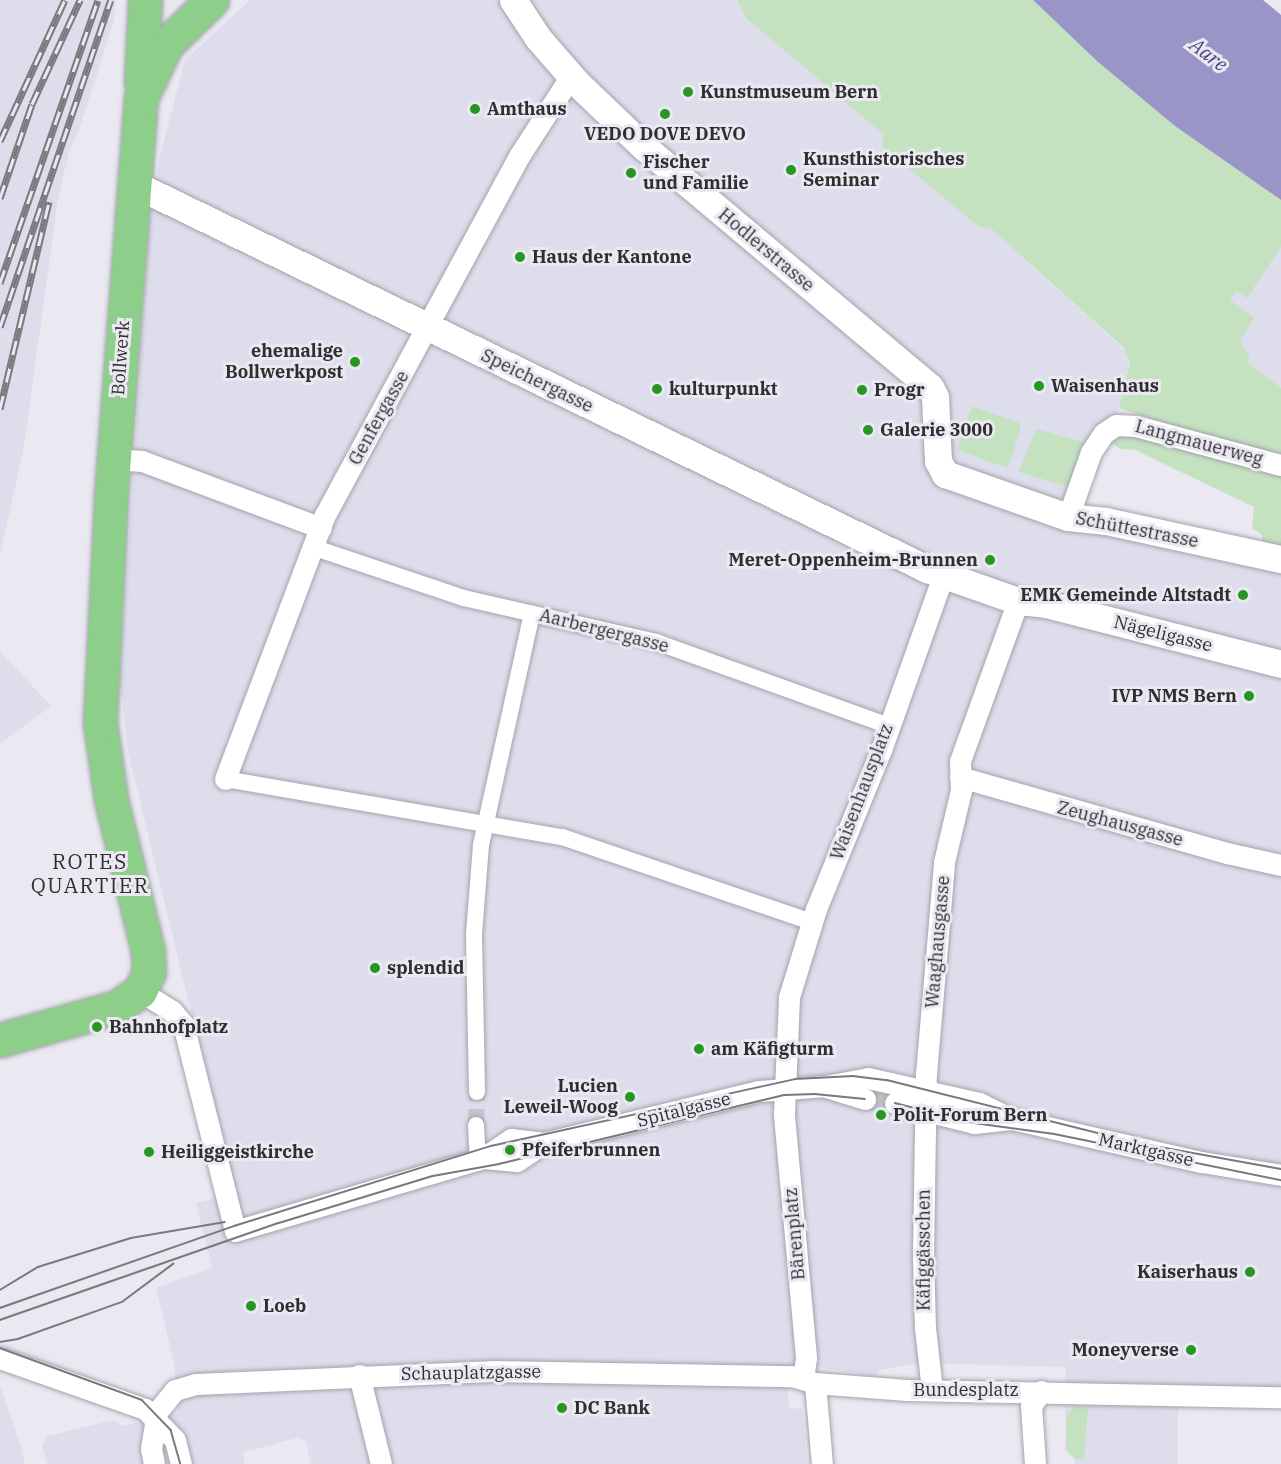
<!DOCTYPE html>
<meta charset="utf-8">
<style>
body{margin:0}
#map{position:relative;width:1281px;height:1464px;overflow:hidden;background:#eae9f2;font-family:"IBM Plex Serif",serif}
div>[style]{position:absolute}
.built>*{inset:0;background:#ddddec}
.green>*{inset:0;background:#c4e2c0}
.water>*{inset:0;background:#9995c6}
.pedestrian-tunnel>*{height:16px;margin-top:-8px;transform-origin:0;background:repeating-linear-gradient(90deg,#c5c4cc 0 16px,transparent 0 24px)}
.minor-tunnel>*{height:21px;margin-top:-10.5px;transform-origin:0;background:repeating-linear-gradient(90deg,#c5c4cc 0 21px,transparent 0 31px)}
.roads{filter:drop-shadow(0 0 2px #a4a4ac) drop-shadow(0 0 2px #a4a4ac)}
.pedestrian>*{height:16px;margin:-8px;padding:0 8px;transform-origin:8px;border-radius:8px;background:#fff}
.minor>*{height:21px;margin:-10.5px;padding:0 10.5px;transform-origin:10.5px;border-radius:10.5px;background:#fff}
.tertiary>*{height:27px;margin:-13.5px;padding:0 13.5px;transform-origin:13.5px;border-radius:13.5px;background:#fff}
.primary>*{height:33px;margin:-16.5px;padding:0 16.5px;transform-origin:16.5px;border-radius:16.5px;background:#8ece8b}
.tram>*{height:1.5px;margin:-0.75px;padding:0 0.75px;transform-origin:0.75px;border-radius:0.75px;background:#79797e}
.rail>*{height:7px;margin-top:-3.5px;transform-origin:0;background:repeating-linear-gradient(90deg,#eae9f2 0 14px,#79797e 0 28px);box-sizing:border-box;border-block:2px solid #79797e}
.dots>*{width:16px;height:16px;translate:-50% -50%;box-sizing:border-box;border:3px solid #eae9f2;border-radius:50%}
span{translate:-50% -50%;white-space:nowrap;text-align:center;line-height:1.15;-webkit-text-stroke:6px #eae9f2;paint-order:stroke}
.poi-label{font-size:18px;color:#2f2f32;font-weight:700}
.left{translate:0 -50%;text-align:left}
.right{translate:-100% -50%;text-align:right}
.street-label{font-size:18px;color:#2f2f32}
.water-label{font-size:20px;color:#4e4584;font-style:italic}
.quarter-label{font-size:21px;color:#2f2f32;letter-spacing:1.5px}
</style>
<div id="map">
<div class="built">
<div style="clip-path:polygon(0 0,115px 0,114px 21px,78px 133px,69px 152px,58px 199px,24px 446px,0 556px)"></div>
<div style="clip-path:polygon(250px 0,737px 0,746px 18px,884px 135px,978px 227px,989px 227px,1127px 352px,1129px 366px,1119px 408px,1100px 450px,1084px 504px,1281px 546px,1281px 1405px,1178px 1403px,1178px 1464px,1075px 1464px,1073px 1454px,1065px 1450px,1066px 1367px,919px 1363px,880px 1370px,876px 1376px,797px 1364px,787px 1387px,789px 1409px,802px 1408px,807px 1464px,311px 1464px,306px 1441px,297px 1438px,243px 1452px,245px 1464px,47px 1464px,42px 1446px,48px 1436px,113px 1420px,124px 1426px,178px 1412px,174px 1363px,156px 1288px,212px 1268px,196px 1203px,235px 1193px,128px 752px,120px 679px,149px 230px,160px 156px,185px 60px)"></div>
<div style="clip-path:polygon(1137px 152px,1277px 253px,1281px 247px,1281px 388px,1247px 362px,1250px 357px,1240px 341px,1230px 300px)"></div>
<div style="clip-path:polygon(0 651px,51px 706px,0 744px)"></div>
<div style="clip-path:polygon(0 1385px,20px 1444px,25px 1464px,0 1464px)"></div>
</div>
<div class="green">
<div style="clip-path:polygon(737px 0,1033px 0,1098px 62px,1175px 126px,1281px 200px,1281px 247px,1247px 298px,1236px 291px,1230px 300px,1254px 318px,1240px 341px,1250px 357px,1247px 362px,1281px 388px,1281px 464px,1119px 408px,1130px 363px,1124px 348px,989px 227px,979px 227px,882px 146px,884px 135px,746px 18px)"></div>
<div style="clip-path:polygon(972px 406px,1019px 423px,1020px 430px,1008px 468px,957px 450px)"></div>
<div style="clip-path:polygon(1036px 429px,1086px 443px,1069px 487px,1019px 472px)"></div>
<div style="clip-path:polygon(1110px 430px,1281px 466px,1281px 546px,1262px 542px,1262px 535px,1252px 528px,1254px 507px,1135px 450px,1121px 449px,1110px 442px)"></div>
<div style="clip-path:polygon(1075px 1407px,1088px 1407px,1084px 1459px,1075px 1459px,1066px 1450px,1067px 1414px)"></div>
</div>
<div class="water">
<div style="clip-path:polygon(1033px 0,1263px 0,1281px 15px,1281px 200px,1175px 126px,1098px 62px)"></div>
</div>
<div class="pedestrian-tunnel">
<div style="left:476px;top:1125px;width:33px;rotate:-88deg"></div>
</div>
<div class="minor-tunnel">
<div style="left:865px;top:1099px;width:30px;rotate:8deg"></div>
</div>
<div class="roads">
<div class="pedestrian">
<div style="left:315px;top:548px;width:157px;rotate:18.6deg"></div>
<div style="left:464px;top:598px;width:197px;rotate:12.9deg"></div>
<div style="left:656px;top:642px;width:248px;rotate:19.8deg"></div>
<div style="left:225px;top:779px;width:342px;rotate:9.8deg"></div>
<div style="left:562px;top:837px;width:264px;rotate:18.8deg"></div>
<div style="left:477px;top:1092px;width:158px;rotate:-91.1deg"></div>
<div style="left:474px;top:934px;width:89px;rotate:-85.5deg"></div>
<div style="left:481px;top:845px;width:237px;rotate:-77.6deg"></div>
<div style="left:476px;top:1125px;width:34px;rotate:87deg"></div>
</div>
<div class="minor">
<div style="left:114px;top:459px;width:28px;rotate:4deg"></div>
<div style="left:142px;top:461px;width:191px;rotate:20.5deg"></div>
<div style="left:1068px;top:517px;width:69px;rotate:-70.5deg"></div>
<div style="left:1091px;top:452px;width:23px;rotate:-56deg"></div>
<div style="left:1104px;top:433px;width:14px;rotate:-34deg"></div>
<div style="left:1116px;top:425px;width:20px;rotate:3deg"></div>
<div style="left:1136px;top:426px;width:150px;rotate:15.1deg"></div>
<div style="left:960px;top:777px;width:278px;rotate:15.9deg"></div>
<div style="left:1227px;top:853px;width:55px;rotate:12.5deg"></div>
<div style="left:225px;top:779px;width:282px;rotate:-69.3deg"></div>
<div style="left:325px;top:515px;width:408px;rotate:-61.6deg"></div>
<div style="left:519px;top:156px;width:95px;rotate:-57deg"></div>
<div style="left:140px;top:991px;width:38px;rotate:32deg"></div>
<div style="left:172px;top:1011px;width:17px;rotate:50deg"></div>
<div style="left:183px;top:1024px;width:213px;rotate:75.9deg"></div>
<div style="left:235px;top:1231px;width:259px;rotate:-16.4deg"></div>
<div style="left:483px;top:1158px;width:34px;rotate:-34deg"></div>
<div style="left:511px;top:1139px;width:33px;rotate:7deg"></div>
<div style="left:544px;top:1143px;width:221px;rotate:-13.6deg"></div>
<div style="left:759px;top:1091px;width:67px;rotate:-4.3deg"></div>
<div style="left:826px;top:1086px;width:43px;rotate:-10.8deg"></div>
<div style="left:868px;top:1078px;width:114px;rotate:12.7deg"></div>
<div style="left:979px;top:1103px;width:37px;rotate:26deg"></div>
<div style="left:1012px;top:1119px;width:195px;rotate:12.8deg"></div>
<div style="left:1202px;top:1162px;width:80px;rotate:9.3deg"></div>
<div style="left:826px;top:1087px;width:41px;rotate:17.1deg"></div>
<div style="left:895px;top:1103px;width:81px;rotate:14.2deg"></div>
<div style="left:974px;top:1123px;width:37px;rotate:-6deg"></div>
<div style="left:483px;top:1158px;width:34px;rotate:5deg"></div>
<div style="left:517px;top:1161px;width:32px;rotate:-34deg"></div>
<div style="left:0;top:1358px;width:154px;rotate:19.4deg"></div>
<div style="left:145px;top:1409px;width:43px;rotate:45.9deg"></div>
<div style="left:175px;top:1440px;width:25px;rotate:76deg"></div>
<div style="left:359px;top:1375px;width:92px;rotate:76.1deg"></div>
<div style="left:803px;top:1379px;width:22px;rotate:-82deg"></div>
<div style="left:806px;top:1357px;width:245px;rotate:-95.2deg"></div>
<div style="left:784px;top:1113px;width:116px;rotate:-87.5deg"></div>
<div style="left:789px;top:997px;width:92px;rotate:-72.9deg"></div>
<div style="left:816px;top:909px;width:172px;rotate:-67.8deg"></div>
<div style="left:881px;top:750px;width:185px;rotate:-70.4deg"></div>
<div style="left:815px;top:1383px;width:81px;rotate:85.1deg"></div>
<div style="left:932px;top:1390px;width:62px;rotate:-96.4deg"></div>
<div style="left:925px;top:1328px;width:72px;rotate:-91.6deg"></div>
<div style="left:923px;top:1256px;width:182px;rotate:-89.1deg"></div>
<div style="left:926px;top:1074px;width:213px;rotate:-85.1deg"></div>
<div style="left:944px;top:862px;width:74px;rotate:-76.7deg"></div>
<div style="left:961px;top:790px;width:29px;rotate:-92deg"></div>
<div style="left:960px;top:761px;width:170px;rotate:-70.1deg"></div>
<div style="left:154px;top:1464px;width:15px;rotate:-101deg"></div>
<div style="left:151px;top:1449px;width:37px;rotate:-81deg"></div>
<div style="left:157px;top:1412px;width:28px;rotate:-51deg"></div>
<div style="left:175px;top:1390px;width:22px;rotate:-16deg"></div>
<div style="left:196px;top:1384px;width:295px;rotate:-2.5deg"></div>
<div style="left:491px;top:1371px;width:301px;rotate:1deg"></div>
<div style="left:792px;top:1376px;width:24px;rotate:17deg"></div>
<div style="left:815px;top:1383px;width:92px;rotate:4.4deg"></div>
<div style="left:907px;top:1390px;width:374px;rotate:1.1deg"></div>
<div style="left:1035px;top:1464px;width:58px;rotate:-93.9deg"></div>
<div style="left:1031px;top:1406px;width:18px;rotate:-56deg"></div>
</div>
<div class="tertiary">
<div style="left:513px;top:0;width:45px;rotate:56.7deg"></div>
<div style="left:538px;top:38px;width:61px;rotate:49deg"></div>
<div style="left:578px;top:84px;width:91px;rotate:43.7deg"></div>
<div style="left:644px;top:147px;width:373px;rotate:40deg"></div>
<div style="left:930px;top:387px;width:11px;rotate:63deg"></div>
<div style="left:935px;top:397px;width:64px;rotate:87.3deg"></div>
<div style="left:938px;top:461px;width:15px;rotate:62deg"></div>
<div style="left:945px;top:474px;width:130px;rotate:19.3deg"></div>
<div style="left:1068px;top:517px;width:38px;rotate:6deg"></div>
<div style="left:1106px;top:521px;width:179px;rotate:12.3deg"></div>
<div style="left:132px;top:183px;width:884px;rotate:25.9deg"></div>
<div style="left:927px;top:569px;width:96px;rotate:19.4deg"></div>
<div style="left:1018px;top:601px;width:28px;rotate:6deg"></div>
<div style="left:1046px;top:604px;width:243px;rotate:14.3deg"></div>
</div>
<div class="primary">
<div style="left:141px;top:82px;width:82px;rotate:-87.2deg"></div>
<div style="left:0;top:1040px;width:122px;rotate:-15.8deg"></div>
<div style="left:117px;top:1007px;width:28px;rotate:-35deg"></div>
<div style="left:140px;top:991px;width:21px;rotate:-65deg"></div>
<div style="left:149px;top:972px;width:21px;rotate:-93deg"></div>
<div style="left:148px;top:951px;width:156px;rotate:-103.7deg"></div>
<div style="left:111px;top:799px;width:77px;rotate:-98.2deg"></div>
<div style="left:100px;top:723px;width:227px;rotate:-87.2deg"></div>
<div style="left:111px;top:496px;width:399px;rotate:-85.7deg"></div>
<div style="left:141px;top:98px;width:59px;rotate:-64.7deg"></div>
<div style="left:166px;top:45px;width:64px;rotate:-44.4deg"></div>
</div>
</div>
<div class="tram">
<div style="left:895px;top:1103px;width:81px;rotate:14.2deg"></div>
<div style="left:974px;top:1123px;width:81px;rotate:7.8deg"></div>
<div style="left:1054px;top:1134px;width:232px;rotate:11.5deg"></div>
<div style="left:0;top:1290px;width:44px;rotate:-31.2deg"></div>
<div style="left:38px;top:1267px;width:97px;rotate:-17.3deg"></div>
<div style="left:131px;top:1238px;width:95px;rotate:-9.7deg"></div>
<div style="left:0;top:1308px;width:248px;rotate:-19.3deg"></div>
<div style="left:234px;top:1226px;width:269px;rotate:-17.3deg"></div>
<div style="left:491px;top:1146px;width:311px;rotate:-12.4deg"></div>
<div style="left:795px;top:1079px;width:58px;rotate:-3deg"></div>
<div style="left:853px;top:1076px;width:34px;rotate:7deg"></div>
<div style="left:887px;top:1080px;width:259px;rotate:14.1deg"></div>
<div style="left:1138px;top:1143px;width:145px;rotate:10.3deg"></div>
<div style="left:0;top:1320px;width:295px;rotate:-19.2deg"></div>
<div style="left:279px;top:1223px;width:161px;rotate:-17deg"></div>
<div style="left:433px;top:1176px;width:67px;rotate:-10.3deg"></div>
<div style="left:499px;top:1164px;width:294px;rotate:-13.6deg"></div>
<div style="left:785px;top:1095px;width:30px;rotate:-2deg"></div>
<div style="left:815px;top:1094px;width:50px;rotate:5.7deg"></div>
<div style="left:0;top:1342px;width:18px;rotate:-9deg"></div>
<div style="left:18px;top:1339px;width:110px;rotate:-19.6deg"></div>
<div style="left:122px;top:1302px;width:64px;rotate:-36.7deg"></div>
<div style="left:0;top:1348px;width:151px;rotate:20.1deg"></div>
<div style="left:142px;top:1400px;width:42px;rotate:46deg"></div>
<div style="left:171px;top:1430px;width:35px;rotate:74deg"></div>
</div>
<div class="rail">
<div style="left:0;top:141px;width:155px;rotate:-65.3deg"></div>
<div style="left:0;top:198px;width:99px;rotate:-71.2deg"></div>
<div style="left:32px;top:104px;width:115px;rotate:-65.2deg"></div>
<div style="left:0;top:283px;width:299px;rotate:-70.9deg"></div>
<div style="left:0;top:327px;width:345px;rotate:-71.3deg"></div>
<div style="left:0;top:409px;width:213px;rotate:-76.7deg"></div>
</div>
<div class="dots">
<div style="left:688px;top:92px;background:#279724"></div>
<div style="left:475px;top:109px;background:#279724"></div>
<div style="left:665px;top:114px;background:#279724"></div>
<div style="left:791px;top:170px;background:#279724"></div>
<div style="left:631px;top:173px;background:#279724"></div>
<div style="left:520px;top:257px;background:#279724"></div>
<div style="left:355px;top:362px;background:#279724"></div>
<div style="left:1039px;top:386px;background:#279724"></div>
<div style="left:657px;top:389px;background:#279724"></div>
<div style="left:862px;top:390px;background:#279724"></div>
<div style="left:868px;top:430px;background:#279724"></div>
<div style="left:990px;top:560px;background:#279724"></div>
<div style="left:1243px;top:595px;background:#279724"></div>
<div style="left:1249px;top:696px;background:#279724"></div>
<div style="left:375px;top:968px;background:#279724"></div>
<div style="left:97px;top:1027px;background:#279724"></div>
<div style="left:699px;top:1049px;background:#279724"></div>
<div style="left:630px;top:1097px;background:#279724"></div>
<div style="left:881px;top:1115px;background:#279724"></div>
<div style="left:510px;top:1150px;background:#279724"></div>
<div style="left:149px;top:1152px;background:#279724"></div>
<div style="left:1250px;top:1272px;background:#279724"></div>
<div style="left:251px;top:1306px;background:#279724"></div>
<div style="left:1191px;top:1350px;background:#279724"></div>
<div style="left:562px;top:1408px;background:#279724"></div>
</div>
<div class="poi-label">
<span class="left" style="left:700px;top:92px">Kunstmuseum Bern</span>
<span class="left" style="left:487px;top:109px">Amthaus</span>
<span style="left:665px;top:134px">VEDO DOVE DEVO</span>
<span class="left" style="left:803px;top:170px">Kunsthistorisches<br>Seminar</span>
<span class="left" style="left:643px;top:173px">Fischer<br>und Familie</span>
<span class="left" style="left:532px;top:257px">Haus der Kantone</span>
<span class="right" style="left:343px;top:362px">ehemalige<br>Bollwerkpost</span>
<span class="left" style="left:1051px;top:386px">Waisenhaus</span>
<span class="left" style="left:669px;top:389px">kulturpunkt</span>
<span class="left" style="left:874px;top:390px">Progr</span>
<span class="left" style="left:880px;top:430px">Galerie 3000</span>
<span class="right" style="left:978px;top:560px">Meret-Oppenheim-Brunnen</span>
<span class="right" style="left:1231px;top:595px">EMK Gemeinde Altstadt</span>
<span class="right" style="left:1237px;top:696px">IVP NMS Bern</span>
<span class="left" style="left:387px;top:968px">splendid</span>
<span class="left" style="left:109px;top:1027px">Bahnhofplatz</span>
<span class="left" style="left:711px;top:1049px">am Käfigturm</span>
<span class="right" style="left:618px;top:1097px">Lucien<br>Leweil-Woog</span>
<span class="left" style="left:893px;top:1115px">Polit-Forum Bern</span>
<span class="left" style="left:522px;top:1150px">Pfeiferbrunnen</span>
<span class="left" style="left:161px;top:1152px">Heiliggeistkirche</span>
<span class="right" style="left:1238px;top:1272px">Kaiserhaus</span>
<span class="left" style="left:263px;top:1306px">Loeb</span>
<span class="right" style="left:1179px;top:1350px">Moneyverse</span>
<span class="left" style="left:574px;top:1408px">DC Bank</span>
</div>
<div class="street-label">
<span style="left:766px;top:250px;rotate:40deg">Hodlerstrasse</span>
<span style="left:121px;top:358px;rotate:-86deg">Bollwerk</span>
<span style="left:537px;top:381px;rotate:26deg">Speichergasse</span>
<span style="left:379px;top:418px;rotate:-61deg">Genfergasse</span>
<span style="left:1199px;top:443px;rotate:15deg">Langmauerweg</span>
<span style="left:1137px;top:530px;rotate:11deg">Schüttestrasse</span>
<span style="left:604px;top:631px;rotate:14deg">Aarbergergasse</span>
<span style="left:1163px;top:634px;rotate:14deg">Nägeligasse</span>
<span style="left:862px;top:792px;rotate:-69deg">Waisenhausplatz</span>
<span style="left:1120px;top:824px;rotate:15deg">Zeughausgasse</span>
<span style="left:938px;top:942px;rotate:-85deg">Waaghausgasse</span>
<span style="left:684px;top:1110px;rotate:-14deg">Spitalgasse</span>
<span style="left:1146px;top:1150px;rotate:13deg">Marktgasse</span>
<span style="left:795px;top:1234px;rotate:-95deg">Bärenplatz</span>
<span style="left:924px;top:1250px;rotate:-90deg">Käfiggässchen</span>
<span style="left:471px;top:1373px;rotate:-1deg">Schauplatzgasse</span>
<span style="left:966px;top:1390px">Bundesplatz</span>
</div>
<div class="water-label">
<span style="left:1209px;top:54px;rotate:37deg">Aare</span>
</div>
<div class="quarter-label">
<span style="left:90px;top:873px">ROTES<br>QUARTIER</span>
</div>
</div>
